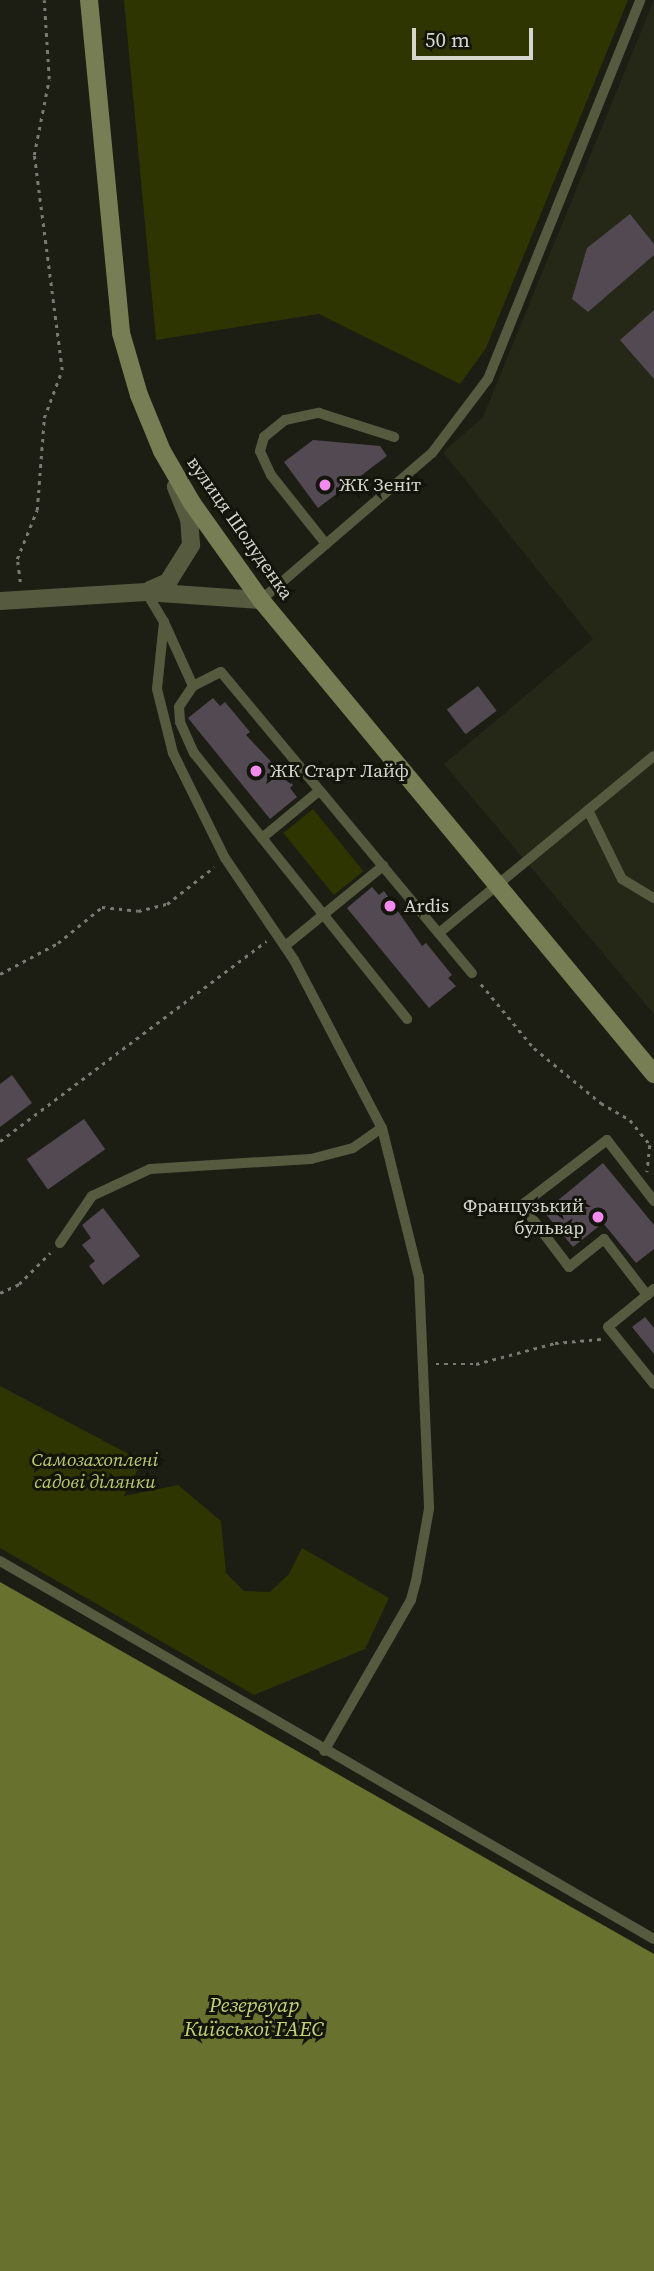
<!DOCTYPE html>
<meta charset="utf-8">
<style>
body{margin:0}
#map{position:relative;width:654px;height:2271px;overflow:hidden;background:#1c1e14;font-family:"Source Serif 4",serif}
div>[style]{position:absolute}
.built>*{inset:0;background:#252817}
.green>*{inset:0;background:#2f3500;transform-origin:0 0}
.water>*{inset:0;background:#68712d}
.building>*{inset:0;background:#534952;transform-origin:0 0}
.path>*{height:2.5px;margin-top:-1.25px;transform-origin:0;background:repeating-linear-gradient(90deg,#797b73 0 3.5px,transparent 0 8.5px)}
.service>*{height:10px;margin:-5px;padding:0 5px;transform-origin:5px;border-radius:5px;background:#565b40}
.minor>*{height:18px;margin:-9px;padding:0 9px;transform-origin:9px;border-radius:9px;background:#565b40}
.secondary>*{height:18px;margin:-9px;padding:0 9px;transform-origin:9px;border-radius:9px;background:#777e53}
.dots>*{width:19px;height:19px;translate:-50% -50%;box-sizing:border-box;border:4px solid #13150b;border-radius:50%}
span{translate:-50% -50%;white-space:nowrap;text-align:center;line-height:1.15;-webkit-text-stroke:6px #13150b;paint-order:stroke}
.poi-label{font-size:19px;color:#d4d6cf}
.left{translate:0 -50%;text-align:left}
.right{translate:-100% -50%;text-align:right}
.street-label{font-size:19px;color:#d4d6cf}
.park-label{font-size:19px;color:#becc6b;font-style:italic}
.water-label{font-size:21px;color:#c5d473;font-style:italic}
.scale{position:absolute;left:412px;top:28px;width:121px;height:32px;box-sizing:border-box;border:4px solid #d4d6cf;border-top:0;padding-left:9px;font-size:21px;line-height:24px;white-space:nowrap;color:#d4d6cf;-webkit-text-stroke:5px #13150b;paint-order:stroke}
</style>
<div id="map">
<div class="built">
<div style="clip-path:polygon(654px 0,654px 1014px,444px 764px,593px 639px,443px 452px,483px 417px)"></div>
</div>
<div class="green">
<div style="clip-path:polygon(124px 0,628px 0,486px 348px,460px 384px,319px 314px,156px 340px)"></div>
<div style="left:313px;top:809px;width:80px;height:38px;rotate:51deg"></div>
<div style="clip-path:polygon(0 1386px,142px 1461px,124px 1496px,178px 1485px,221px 1521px,226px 1573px,244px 1591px,270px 1592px,289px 1574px,302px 1548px,389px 1598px,365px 1649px,254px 1695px,0 1548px)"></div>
</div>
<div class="water">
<div style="clip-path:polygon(0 1582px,654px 1954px,654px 2271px,0 2271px)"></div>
</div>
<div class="building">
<div style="clip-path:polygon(630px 214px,654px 244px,654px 255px,588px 312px,572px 299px,587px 248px)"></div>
<div style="clip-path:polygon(654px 310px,654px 379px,620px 340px)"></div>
<div style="clip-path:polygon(313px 440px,380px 446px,387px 456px,318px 508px,284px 462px)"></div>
<div style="left:478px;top:686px;width:31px;height:39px;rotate:53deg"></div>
<div style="clip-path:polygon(213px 698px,220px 706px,225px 702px,250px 732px,246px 735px,293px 785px,290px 788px,297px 797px,270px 819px,188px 718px)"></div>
<div style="clip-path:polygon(372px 887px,379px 895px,384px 891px,422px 946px,426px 943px,452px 975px,448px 978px,456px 986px,429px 1008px,347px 908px)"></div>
<div style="clip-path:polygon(12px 1075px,32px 1103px,0 1127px,0 1084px)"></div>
<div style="left:84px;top:1119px;width:37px;height:70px;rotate:55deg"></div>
<div style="clip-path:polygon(603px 1163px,654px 1225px,654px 1249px,636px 1263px,603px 1223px,573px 1247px,544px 1212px)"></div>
<div style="clip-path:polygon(103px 1208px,140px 1256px,103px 1285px,89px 1266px,95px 1261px,82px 1245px,91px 1238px,82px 1225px)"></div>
<div style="clip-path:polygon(645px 1317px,654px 1328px,654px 1354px,632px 1327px)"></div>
</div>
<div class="path">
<div style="left:20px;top:582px;width:23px;rotate:-97deg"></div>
<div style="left:17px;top:559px;width:53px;rotate:-67.8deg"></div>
<div style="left:37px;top:510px;width:92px;rotate:-85.6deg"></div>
<div style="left:44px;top:418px;width:51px;rotate:-69.4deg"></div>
<div style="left:62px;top:370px;width:217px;rotate:-97.4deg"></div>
<div style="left:34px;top:155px;width:77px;rotate:-78.8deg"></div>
<div style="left:49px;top:79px;width:79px;rotate:-93.6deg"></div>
<div style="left:0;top:974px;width:66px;rotate:-28.1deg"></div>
<div style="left:58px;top:943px;width:57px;rotate:-39.3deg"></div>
<div style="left:102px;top:907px;width:36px;rotate:6deg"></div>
<div style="left:138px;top:911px;width:30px;rotate:-14deg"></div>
<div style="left:167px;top:904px;width:60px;rotate:-38.2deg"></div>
<div style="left:481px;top:984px;width:83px;rotate:50.4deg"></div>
<div style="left:534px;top:1048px;width:87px;rotate:39.4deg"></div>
<div style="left:601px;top:1103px;width:34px;rotate:30deg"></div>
<div style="left:630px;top:1120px;width:32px;rotate:51deg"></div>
<div style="left:650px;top:1145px;width:27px;rotate:96deg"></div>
<div style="left:0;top:1141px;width:333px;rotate:-36.9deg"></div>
<div style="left:0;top:1293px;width:21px;rotate:-25deg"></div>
<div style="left:19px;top:1284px;width:44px;rotate:-45deg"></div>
<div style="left:436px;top:1364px;width:40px"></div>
<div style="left:476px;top:1364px;width:82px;rotate:-14.9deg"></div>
<div style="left:555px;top:1343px;width:46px;rotate:-5deg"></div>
</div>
<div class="service">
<div style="left:326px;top:544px;width:88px;rotate:-128.6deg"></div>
<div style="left:271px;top:475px;width:26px;rotate:-115deg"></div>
<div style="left:260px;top:451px;width:15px;rotate:-74deg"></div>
<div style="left:264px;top:437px;width:27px;rotate:-39deg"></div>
<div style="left:285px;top:420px;width:35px;rotate:-12deg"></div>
<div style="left:319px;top:413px;width:79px;rotate:17.7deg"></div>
<div style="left:146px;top:592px;width:35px;rotate:59deg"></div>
<div style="left:164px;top:622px;width:67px;rotate:96deg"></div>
<div style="left:157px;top:689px;width:66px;rotate:76deg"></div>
<div style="left:173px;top:753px;width:117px;rotate:63.7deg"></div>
<div style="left:225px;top:858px;width:123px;rotate:55.9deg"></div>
<div style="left:294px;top:960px;width:190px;rotate:62.4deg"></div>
<div style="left:382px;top:1128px;width:154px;rotate:76.1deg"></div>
<div style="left:419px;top:1277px;width:232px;rotate:87.5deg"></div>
<div style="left:429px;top:1509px;width:73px;rotate:100.2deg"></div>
<div style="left:416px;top:1581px;width:20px;rotate:105deg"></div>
<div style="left:411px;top:1600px;width:174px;rotate:119.9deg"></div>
<div style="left:261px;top:600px;width:225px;rotate:-40.7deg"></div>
<div style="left:432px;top:453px;width:93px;rotate:-52.9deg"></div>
<div style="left:488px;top:379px;width:408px;rotate:-68.1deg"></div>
<div style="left:164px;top:622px;width:70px;rotate:65.6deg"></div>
<div style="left:193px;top:686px;width:25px;rotate:124deg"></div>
<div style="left:179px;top:707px;width:15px;rotate:86deg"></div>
<div style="left:180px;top:722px;width:34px;rotate:66deg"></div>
<div style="left:194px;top:753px;width:341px;rotate:51.3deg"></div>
<div style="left:193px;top:686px;width:31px;rotate:-27deg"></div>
<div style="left:221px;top:672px;width:392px;rotate:50.2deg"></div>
<div style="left:588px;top:810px;width:77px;rotate:63.8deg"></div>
<div style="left:622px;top:879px;width:37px;rotate:31deg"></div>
<div style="left:262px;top:838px;width:74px;rotate:-39.5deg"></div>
<div style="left:439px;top:933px;width:278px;rotate:-39.5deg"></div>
<div style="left:285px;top:946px;width:127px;rotate:-39.2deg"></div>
<div style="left:654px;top:1201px;width:77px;rotate:-127.6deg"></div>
<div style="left:607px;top:1140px;width:107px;rotate:142.6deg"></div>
<div style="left:522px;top:1205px;width:78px;rotate:52.8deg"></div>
<div style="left:569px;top:1267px;width:45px;rotate:-38.7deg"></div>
<div style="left:604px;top:1239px;width:71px;rotate:52.5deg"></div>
<div style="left:647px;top:1295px;width:9px;rotate:-41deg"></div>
<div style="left:60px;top:1243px;width:57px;rotate:-55.8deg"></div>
<div style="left:92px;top:1196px;width:64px;rotate:-25deg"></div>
<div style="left:150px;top:1169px;width:161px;rotate:-3.6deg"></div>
<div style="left:311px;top:1159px;width:43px;rotate:-14.7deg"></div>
<div style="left:353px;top:1148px;width:35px;rotate:-35deg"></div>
<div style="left:647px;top:1295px;width:50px;rotate:140.6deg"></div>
<div style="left:608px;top:1327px;width:73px;rotate:51.1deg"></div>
<div style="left:0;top:1561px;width:755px;rotate:30.03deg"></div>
</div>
<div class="minor">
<div style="left:150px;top:590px;width:20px;rotate:-24deg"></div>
<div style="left:168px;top:582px;width:44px;rotate:-58.1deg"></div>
<div style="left:191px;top:545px;width:26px;rotate:-94deg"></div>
<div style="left:189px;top:519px;width:35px;rotate:-112deg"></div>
<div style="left:0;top:601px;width:146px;rotate:-3.5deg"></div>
<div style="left:146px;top:592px;width:115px;rotate:4deg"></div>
</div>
<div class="secondary">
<div style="left:89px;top:0;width:335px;rotate:84.5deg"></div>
<div style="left:121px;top:333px;width:65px;rotate:73.8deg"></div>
<div style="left:139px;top:395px;width:61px;rotate:67.7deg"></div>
<div style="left:162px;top:451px;width:60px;rotate:60deg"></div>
<div style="left:192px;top:503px;width:119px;rotate:54.6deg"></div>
<div style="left:261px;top:600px;width:616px;rotate:50.34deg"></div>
</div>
<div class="dots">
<div style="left:325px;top:485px;background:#f489f0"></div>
<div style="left:256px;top:771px;background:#f489f0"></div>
<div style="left:390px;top:906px;background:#f489f0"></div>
<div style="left:598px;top:1217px;background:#f489f0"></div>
</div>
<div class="poi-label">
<span class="left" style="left:339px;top:485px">ЖК Зеніт</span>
<span class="left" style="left:270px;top:771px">ЖК Старт Лайф</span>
<span class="left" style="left:404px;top:906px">Ardis</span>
<span class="right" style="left:584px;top:1217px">Французький<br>бульвар</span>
</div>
<div class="street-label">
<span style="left:240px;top:528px;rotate:55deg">вулиця Шолуденка</span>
</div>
<div class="park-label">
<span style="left:95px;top:1471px">Самозахоплені<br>садові ділянки</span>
</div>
<div class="water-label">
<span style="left:254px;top:2017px">Резервуар<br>Київської ГАЕС</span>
</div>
<div class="scale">50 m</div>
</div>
